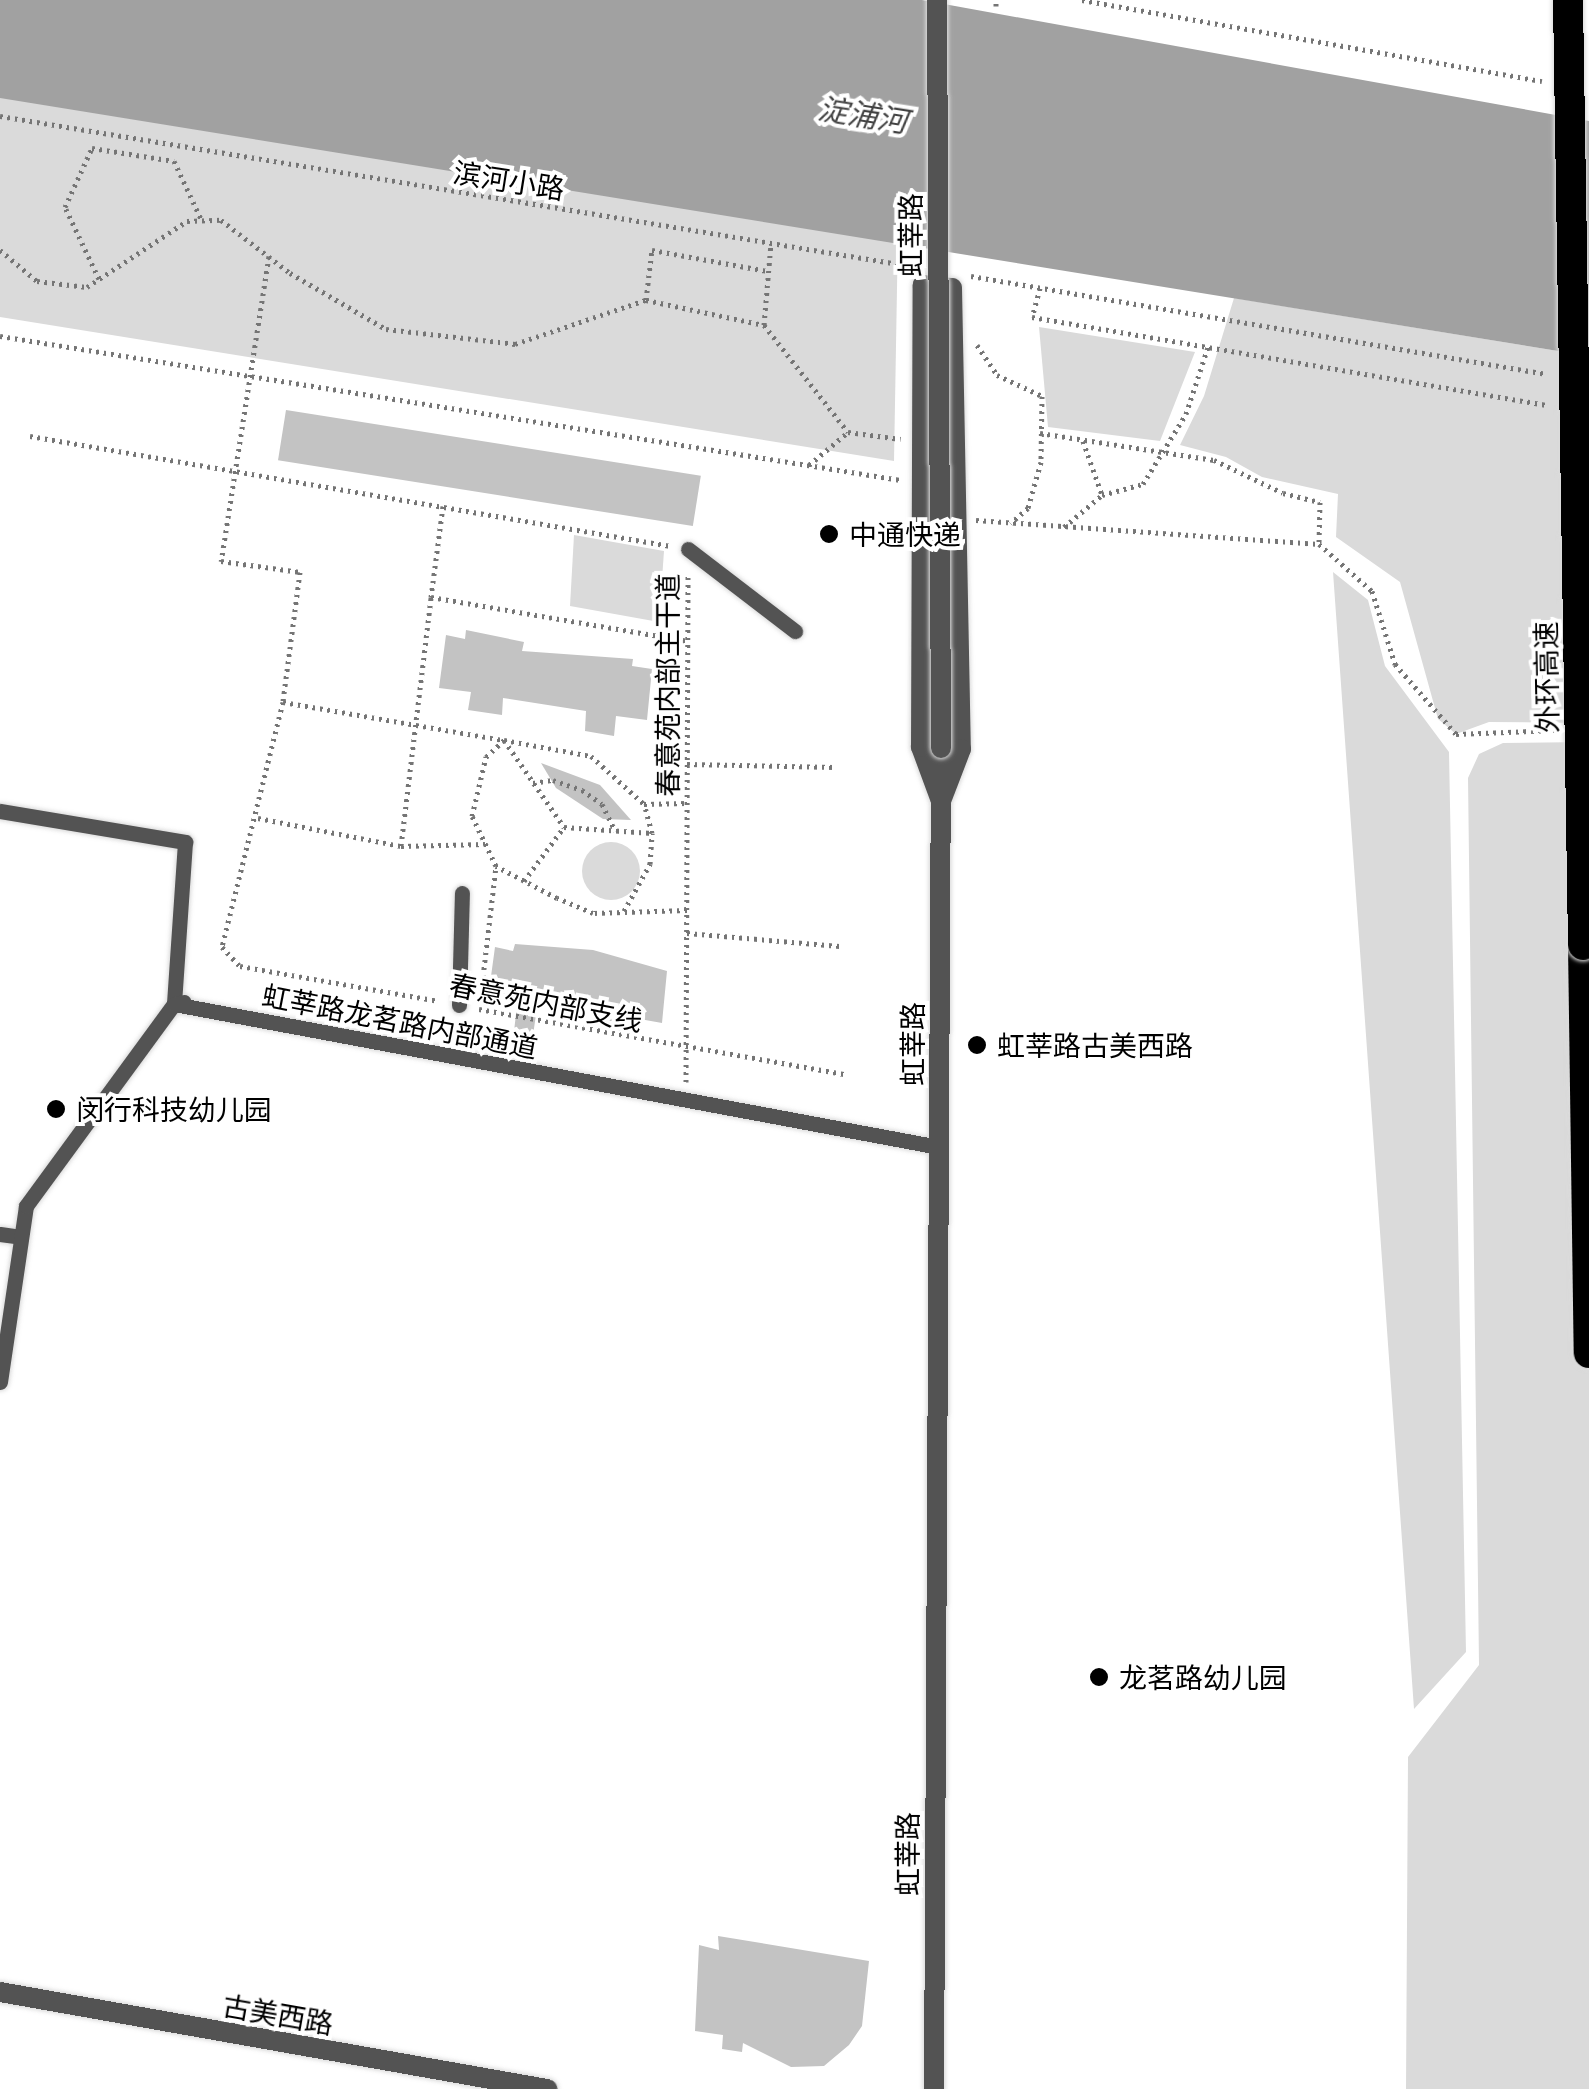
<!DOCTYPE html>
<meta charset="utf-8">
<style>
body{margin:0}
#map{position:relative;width:1589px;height:2089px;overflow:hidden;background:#fff;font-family:Barlow,"Noto Sans SC",sans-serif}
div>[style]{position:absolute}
.green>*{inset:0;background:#dadada}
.round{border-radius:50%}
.water>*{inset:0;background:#a1a1a1}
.building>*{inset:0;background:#c3c3c3;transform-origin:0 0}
.path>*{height:5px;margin-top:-2.5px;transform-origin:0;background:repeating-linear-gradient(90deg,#757575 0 2.5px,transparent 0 7.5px)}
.roads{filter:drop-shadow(0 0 2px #dbdbdb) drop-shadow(0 0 2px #dbdbdb)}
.service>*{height:15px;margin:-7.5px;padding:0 7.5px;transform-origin:7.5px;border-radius:7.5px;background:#535353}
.minor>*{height:20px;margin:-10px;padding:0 10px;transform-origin:10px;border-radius:10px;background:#535353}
.tertiary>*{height:20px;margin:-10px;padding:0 10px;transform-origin:10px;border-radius:10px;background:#535353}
.motorway>*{height:30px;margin:-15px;padding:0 15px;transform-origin:15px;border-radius:15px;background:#000}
.bridges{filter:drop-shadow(0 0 2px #dbdbdb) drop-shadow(0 0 2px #dbdbdb)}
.tertiary-bridge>*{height:20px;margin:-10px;padding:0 10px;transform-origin:10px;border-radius:10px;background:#535353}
.motorway-bridge>*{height:30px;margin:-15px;padding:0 15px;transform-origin:15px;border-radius:15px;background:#000}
.dots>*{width:28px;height:28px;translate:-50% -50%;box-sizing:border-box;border:5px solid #fff;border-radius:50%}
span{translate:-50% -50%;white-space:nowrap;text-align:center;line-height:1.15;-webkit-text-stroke:8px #fff;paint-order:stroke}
.street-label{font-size:28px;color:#000}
.poi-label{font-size:28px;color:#000}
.left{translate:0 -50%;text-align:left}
.water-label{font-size:30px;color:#424242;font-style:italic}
</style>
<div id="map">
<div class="green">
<div style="clip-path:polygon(0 0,902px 0,894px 461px,0 317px)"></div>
<div style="clip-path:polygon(1234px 298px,1589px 356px,1589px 723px,1489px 722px,1456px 734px,1438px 719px,1400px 582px,1336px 537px,1338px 494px,1262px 477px,1226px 457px,1180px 445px,1204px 396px)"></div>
<div style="clip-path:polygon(1039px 327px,1195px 352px,1160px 441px,1048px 427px)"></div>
<div style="clip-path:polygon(574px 535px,664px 551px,659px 622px,570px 606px)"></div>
<div style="clip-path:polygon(1333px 572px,1368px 600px,1385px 666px,1449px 752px,1466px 1652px,1414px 1709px)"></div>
<div style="clip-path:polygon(1589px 742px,1589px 2089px,1406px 2089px,1408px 1757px,1479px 1665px,1468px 778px,1479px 754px,1503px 743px)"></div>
<div class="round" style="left:582px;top:842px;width:58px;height:58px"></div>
</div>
<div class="water">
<div style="clip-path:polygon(0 0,922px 0,1589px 121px,1589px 356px,0 98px)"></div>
</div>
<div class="building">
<div style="left:286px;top:410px;width:420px;height:51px;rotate:9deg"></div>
<div style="clip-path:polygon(466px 630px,524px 642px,522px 651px,633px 659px,632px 666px,652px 669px,647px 720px,616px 716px,614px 736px,585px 731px,586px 711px,503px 698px,502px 715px,468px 710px,471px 692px,439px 688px,446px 635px,465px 639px)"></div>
<div style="clip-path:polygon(541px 763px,600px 785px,631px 820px,603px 819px,556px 788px)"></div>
<div style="clip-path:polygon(515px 944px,593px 950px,667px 971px,662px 1023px,623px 1016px,622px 1031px,602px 1027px,603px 1014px,538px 1001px,532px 1042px,513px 1040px,518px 997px,489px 991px,495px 947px,513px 951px)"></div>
<div style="clip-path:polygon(718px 1936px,869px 1961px,862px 2026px,849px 2045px,824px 2066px,791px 2067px,743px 2043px,742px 2052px,722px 2049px,723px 2035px,695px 2031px,699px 1945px,719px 1950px)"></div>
</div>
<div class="path">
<div style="left:1082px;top:0;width:467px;rotate:10deg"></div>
<div style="left:996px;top:6px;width:6px;rotate:-90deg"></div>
<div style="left:0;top:116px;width:923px;rotate:9.35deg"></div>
<div style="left:0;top:250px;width:48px;rotate:40deg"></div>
<div style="left:37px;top:281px;width:50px;rotate:6.8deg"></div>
<div style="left:87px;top:287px;width:120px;rotate:-33.4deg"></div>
<div style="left:187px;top:221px;width:34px;rotate:-2deg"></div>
<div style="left:221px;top:220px;width:87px;rotate:37.5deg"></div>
<div style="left:290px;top:273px;width:111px;rotate:30.3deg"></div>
<div style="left:386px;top:329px;width:130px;rotate:6.6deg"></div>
<div style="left:515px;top:344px;width:138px;rotate:-18.6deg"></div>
<div style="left:646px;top:300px;width:121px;rotate:12deg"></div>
<div style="left:764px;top:325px;width:136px;rotate:51.9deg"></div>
<div style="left:848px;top:432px;width:53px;rotate:7.5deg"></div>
<div style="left:269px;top:256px;width:309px;rotate:98.9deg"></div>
<div style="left:221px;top:561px;width:80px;rotate:7.9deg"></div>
<div style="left:300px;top:572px;width:131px;rotate:97.5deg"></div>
<div style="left:283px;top:702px;width:252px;rotate:104deg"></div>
<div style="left:222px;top:947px;width:26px;rotate:47deg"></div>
<div style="left:240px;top:966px;width:202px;rotate:10deg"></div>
<div style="left:971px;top:276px;width:584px;rotate:9.66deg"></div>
<div style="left:99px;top:279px;width:80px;rotate:-115.3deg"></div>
<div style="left:65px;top:207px;width:65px;rotate:-65.4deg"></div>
<div style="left:92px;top:148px;width:83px;rotate:9deg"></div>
<div style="left:174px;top:161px;width:66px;rotate:65deg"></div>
<div style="left:1040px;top:288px;width:30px;rotate:105deg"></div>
<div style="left:1032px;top:317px;width:522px;rotate:9.7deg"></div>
<div style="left:646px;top:300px;width:50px;rotate:-83.2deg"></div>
<div style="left:652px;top:250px;width:118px;rotate:10.3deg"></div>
<div style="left:764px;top:325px;width:82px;rotate:-85.1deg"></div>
<div style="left:0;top:336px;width:912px;rotate:9.08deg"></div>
<div style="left:977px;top:345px;width:36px;rotate:56deg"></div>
<div style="left:997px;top:375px;width:50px;rotate:25deg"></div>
<div style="left:1042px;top:396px;width:66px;rotate:90.9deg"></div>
<div style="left:1041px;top:462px;width:48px;rotate:105.8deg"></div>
<div style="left:1028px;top:508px;width:23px;rotate:139deg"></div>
<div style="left:1040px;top:433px;width:176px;rotate:8.8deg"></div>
<div style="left:1214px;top:460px;width:76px;rotate:25.6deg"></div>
<div style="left:1283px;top:493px;width:38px;rotate:14deg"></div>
<div style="left:1320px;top:502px;width:41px;rotate:91.4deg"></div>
<div style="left:30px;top:436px;width:650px;rotate:9.74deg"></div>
<div style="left:1083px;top:441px;width:57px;rotate:70.6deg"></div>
<div style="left:809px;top:465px;width:51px;rotate:-40.2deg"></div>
<div style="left:443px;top:506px;width:92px;rotate:97.5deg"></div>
<div style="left:431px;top:597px;width:261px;rotate:9.7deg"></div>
<div style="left:976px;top:520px;width:344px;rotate:4deg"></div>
<div style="left:1319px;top:544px;width:71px;rotate:41.6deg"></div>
<div style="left:1372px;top:591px;width:77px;rotate:72.5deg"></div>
<div style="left:1395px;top:664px;width:93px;rotate:48.9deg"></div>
<div style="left:1456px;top:734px;width:99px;rotate:-2.3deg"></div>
<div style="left:1064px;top:527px;width:50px;rotate:-40.1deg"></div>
<div style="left:1102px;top:495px;width:42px;rotate:-15deg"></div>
<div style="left:1143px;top:484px;width:82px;rotate:-58.4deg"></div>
<div style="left:1186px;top:414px;width:71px;rotate:-71.8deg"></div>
<div style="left:283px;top:702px;width:224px;rotate:9.8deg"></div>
<div style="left:504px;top:740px;width:106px;rotate:55.4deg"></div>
<div style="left:564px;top:827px;width:88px;rotate:3.9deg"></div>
<div style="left:687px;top:764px;width:147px;rotate:1.2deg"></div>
<div style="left:533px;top:783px;width:20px;rotate:-9deg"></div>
<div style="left:553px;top:780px;width:31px;rotate:19deg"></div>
<div style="left:582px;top:790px;width:24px;rotate:35deg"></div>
<div style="left:602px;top:804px;width:30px;rotate:64deg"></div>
<div style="left:258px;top:818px;width:146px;rotate:11.1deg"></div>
<div style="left:401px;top:846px;width:251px;rotate:-83.1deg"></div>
<div style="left:401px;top:846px;width:84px;rotate:-1.4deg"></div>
<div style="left:524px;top:881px;width:67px;rotate:-53.5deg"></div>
<div style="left:687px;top:910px;width:94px;rotate:178.2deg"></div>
<div style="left:593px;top:913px;width:39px;rotate:-157deg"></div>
<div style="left:557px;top:898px;width:69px;rotate:-152.3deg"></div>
<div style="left:496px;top:866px;width:55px;rotate:-115.6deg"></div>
<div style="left:472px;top:816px;width:61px;rotate:-76.7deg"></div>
<div style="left:486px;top:757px;width:25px;rotate:-43deg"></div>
<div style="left:504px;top:740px;width:88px;rotate:10.4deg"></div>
<div style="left:591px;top:756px;width:72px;rotate:42.2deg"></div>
<div style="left:644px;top:804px;width:43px;rotate:-1.3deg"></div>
<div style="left:624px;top:911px;width:54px;rotate:-61deg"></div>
<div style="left:650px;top:864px;width:31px;rotate:-86deg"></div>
<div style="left:652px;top:833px;width:30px;rotate:-105deg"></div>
<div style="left:687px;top:933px;width:153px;rotate:4.9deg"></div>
<div style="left:483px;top:977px;width:112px;rotate:-83.3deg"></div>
<div style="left:479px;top:1009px;width:372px;rotate:10.1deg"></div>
<div style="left:686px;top:1082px;width:509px;rotate:-89.77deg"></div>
</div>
<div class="roads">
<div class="service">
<div style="left:688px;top:549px;width:135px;rotate:37.5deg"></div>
<div style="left:0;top:811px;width:188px;rotate:9.5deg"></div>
<div style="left:185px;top:842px;width:162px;rotate:93.9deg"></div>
<div style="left:174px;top:1004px;width:10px;rotate:-11deg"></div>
<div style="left:459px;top:1005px;width:112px;rotate:-88.5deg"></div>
<div style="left:0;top:1234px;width:21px;rotate:8deg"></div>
<div style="left:0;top:1382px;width:178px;rotate:-81.6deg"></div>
<div style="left:26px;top:1206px;width:250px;rotate:-53.8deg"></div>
<div style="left:174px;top:1004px;width:778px;rotate:10.59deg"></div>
</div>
<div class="minor">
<div style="left:923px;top:285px;width:29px;rotate:6deg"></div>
<div style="left:952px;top:288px;width:461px;rotate:88.9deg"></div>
<div style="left:961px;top:749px;width:56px;rotate:111deg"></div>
<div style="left:941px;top:801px;width:58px;rotate:-110.3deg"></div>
<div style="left:921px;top:747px;width:462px;rotate:-89.8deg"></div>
<div style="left:0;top:1992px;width:556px;rotate:10.06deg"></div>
</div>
<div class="tertiary">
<div style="left:934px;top:2089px;width:1341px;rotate:-89.7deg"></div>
</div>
<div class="motorway">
<div style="left:1583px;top:945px;width:408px;rotate:89.2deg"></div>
</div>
</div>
<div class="bridges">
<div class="tertiary-bridge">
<div style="left:937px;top:0;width:748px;rotate:89.69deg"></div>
</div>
<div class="motorway-bridge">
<div style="left:1568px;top:0;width:945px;rotate:89.09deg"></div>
</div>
</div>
<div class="dots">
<div style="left:829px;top:534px;background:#000"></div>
<div style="left:977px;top:1045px;background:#000"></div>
<div style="left:56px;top:1109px;background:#000"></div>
<div style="left:1099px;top:1677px;background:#000"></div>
</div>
<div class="street-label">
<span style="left:509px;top:180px;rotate:9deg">滨河小路</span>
<span style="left:910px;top:235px;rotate:-90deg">虹莘路</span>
<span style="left:1546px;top:677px;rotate:-91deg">外环高速</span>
<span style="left:667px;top:685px;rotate:-90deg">春意苑内部主干道</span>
<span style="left:546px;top:1002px;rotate:11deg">春意苑内部支线</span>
<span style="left:400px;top:1021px;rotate:11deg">虹莘路龙茗路内部通道</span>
<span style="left:912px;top:1044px;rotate:-90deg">虹莘路</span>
<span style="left:907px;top:1854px;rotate:-90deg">虹莘路</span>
<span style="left:278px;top:2014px;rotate:10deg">古美西路</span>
</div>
<div class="poi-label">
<span class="left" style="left:849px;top:534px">中通快递</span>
<span class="left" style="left:997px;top:1045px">虹莘路古美西路</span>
<span class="left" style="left:76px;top:1109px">闵行科技幼儿园</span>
<span class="left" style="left:1119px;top:1677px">龙茗路幼儿园</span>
</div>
<div class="water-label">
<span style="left:863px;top:114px;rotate:9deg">淀浦河</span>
</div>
</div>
